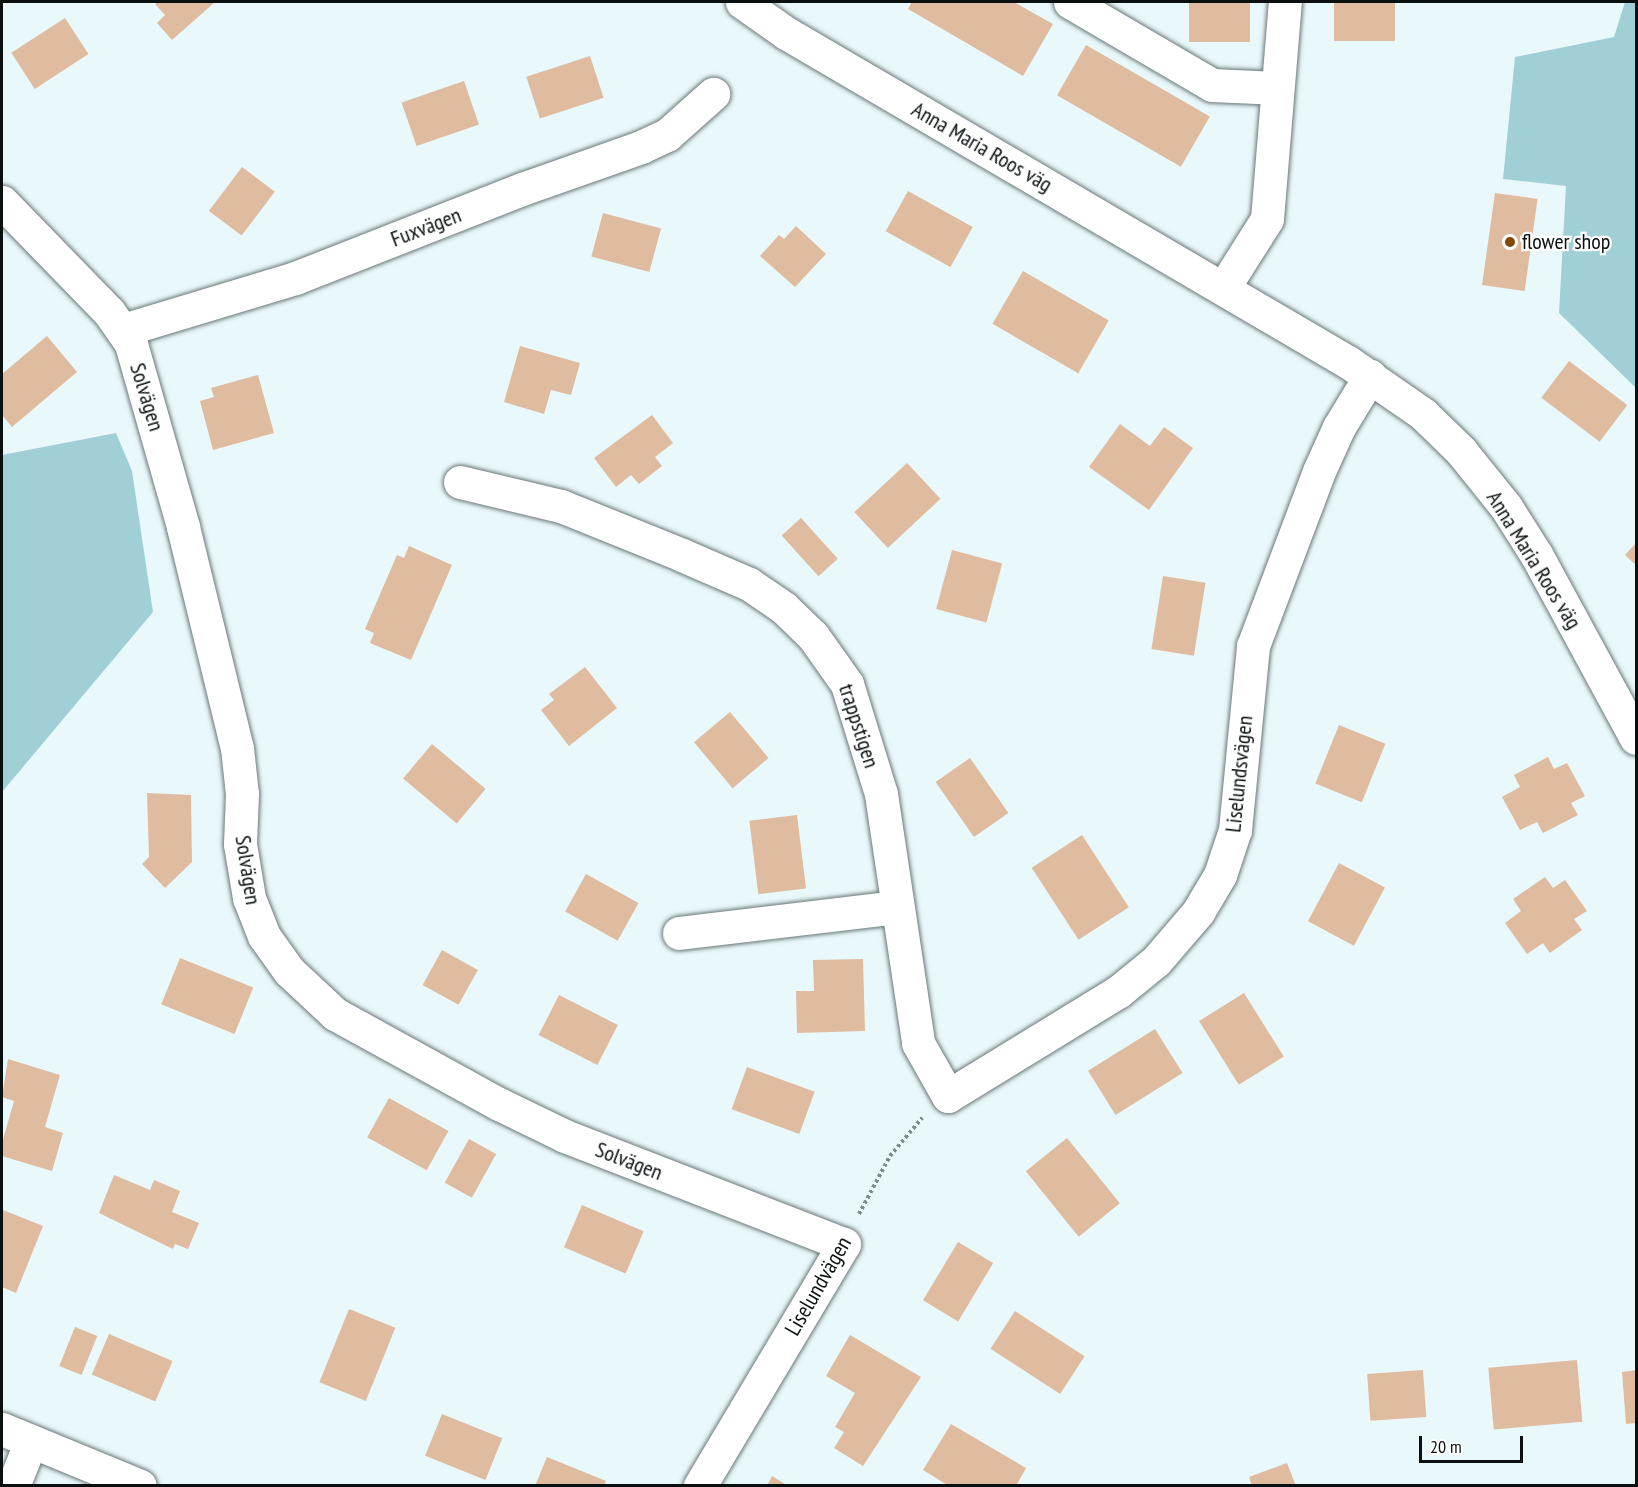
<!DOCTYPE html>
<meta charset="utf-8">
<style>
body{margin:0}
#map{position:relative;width:1638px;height:1487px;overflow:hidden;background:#e9f8fa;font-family:"PT Sans Narrow",sans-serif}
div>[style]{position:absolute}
.green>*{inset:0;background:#a1cfd6}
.building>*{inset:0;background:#dfbba0;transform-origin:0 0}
.path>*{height:4px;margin-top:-2px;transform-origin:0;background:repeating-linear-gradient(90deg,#808a8c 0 3px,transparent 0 6px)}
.roads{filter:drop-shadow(0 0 2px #697778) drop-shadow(0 0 2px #697778)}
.minor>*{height:33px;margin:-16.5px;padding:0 16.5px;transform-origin:16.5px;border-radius:16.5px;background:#fff}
.dots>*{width:16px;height:16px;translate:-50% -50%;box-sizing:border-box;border:3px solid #fff;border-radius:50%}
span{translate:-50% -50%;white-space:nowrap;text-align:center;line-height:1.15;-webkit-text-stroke:4.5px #fff;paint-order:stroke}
.street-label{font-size:22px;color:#0a0f10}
.poi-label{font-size:22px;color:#0a0f10}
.left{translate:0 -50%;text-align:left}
.frame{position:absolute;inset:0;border:3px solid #0a0f10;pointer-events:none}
.scale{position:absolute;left:1419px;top:1436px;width:104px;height:27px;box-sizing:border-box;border:3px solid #0a0f10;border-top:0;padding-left:8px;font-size:18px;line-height:21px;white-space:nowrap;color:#0a0f10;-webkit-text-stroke:4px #fff;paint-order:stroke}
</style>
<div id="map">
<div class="green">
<div style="clip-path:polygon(1625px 2px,1636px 2px,1636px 388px,1559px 313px,1566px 186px,1503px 179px,1515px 57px,1614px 37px)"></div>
<div style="clip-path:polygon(116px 433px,132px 471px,153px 612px,2px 792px,2px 455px)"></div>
</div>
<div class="building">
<div style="clip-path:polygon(158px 2px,215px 2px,172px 40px,157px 23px,165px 15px,155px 4px)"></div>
<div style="clip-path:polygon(912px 2px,1014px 2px,1053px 24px,1023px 76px,908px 9px)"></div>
<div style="left:1189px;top:2px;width:61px;height:40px"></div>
<div style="left:1334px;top:2px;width:61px;height:39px"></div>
<div style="left:65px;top:18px;width:43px;height:64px;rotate:57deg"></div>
<div style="left:1086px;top:45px;width:143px;height:58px;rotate:30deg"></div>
<div style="left:590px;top:56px;width:44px;height:67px;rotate:72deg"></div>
<div style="left:464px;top:81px;width:46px;height:66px;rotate:71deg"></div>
<div style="left:242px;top:167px;width:41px;height:55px;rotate:37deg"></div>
<div style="left:908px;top:191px;width:74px;height:46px;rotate:29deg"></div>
<div style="left:1495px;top:193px;width:43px;height:93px;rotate:8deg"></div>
<div style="left:603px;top:213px;width:60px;height:45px;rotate:15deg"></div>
<div style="clip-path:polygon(796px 226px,826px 254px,795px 287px,760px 256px,779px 235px,784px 239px)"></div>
<div style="left:1023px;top:271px;width:99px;height:61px;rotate:30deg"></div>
<div style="clip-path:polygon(47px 336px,77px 372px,12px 427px,2px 415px,2px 374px)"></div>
<div style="clip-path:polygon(520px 346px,580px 363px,571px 395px,551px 390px,544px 414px,504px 402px)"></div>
<div style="left:1569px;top:361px;width:73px;height:46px;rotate:37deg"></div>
<div style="clip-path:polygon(258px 375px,274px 433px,213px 450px,200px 401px,214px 397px,211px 388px)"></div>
<div style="clip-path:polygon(652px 415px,673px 443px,655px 457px,662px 466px,639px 484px,631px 475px,616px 487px,594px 458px)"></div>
<div style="clip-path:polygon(1120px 424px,1150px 446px,1164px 427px,1193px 448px,1149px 510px,1089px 467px)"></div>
<div style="left:907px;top:463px;width:49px;height:72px;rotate:47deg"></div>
<div style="left:801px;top:518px;width:55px;height:26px;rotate:48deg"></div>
<div style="clip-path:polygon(1636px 543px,1636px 565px,1625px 555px)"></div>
<div style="clip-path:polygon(409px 546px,452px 565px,411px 660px,370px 643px,374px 633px,365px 629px,397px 555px,404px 558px)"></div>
<div style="left:952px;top:550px;width:52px;height:61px;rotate:15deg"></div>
<div style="left:1163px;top:576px;width:43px;height:74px;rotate:9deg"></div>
<div style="clip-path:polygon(585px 667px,617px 708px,569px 746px,541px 710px,554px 700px,549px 694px)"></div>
<div style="left:730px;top:712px;width:60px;height:47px;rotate:50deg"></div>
<div style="left:1339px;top:725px;width:50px;height:63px;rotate:22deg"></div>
<div style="left:432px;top:744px;width:70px;height:45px;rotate:40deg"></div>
<div style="clip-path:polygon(1548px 757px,1554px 769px,1567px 763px,1585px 796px,1571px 803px,1578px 815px,1543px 833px,1537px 822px,1520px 830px,1502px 797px,1520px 787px,1514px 775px)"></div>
<div style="left:970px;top:758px;width:67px;height:42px;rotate:55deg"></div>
<div style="clip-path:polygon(147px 793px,191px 795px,192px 862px,165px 888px,142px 864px,149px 857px)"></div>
<div style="left:797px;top:815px;width:74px;height:48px;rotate:83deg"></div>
<div style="left:1082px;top:835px;width:86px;height:60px;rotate:57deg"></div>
<div style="left:1339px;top:863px;width:52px;height:66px;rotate:28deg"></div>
<div style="left:586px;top:874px;width:60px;height:43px;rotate:29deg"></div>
<div style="clip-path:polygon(1545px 877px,1553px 888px,1565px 880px,1587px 911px,1574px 919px,1582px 930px,1550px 953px,1543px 943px,1527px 954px,1505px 923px,1521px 911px,1513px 899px)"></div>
<div style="left:442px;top:950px;width:41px;height:40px;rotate:29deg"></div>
<div style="left:180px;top:958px;width:79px;height:50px;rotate:22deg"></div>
<div style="clip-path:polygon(863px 959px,865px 1031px,797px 1033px,796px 991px,814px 991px,813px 960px)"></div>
<div style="left:1244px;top:993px;width:75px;height:53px;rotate:58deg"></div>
<div style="left:559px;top:995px;width:66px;height:45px;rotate:27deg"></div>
<div style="left:1155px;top:1029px;width:52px;height:79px;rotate:58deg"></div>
<div style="clip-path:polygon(8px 1059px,60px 1075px,45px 1127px,63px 1133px,52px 1171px,2px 1156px,2px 1143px,14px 1101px,2px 1097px)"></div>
<div style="left:747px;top:1067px;width:72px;height:45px;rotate:20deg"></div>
<div style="left:389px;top:1098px;width:68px;height:45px;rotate:29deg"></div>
<div style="left:1067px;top:1138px;width:84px;height:53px;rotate:51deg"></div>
<div style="left:469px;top:1139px;width:31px;height:50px;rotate:29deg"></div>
<div style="clip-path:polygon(114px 1175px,150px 1190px,154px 1180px,180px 1191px,172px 1212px,199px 1223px,188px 1249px,175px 1244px,173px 1249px,99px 1213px)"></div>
<div style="left:582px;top:1205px;width:67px;height:46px;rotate:23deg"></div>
<div style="clip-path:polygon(3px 1210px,43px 1226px,16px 1293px,2px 1287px)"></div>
<div style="left:958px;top:1242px;width:41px;height:68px;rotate:31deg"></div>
<div style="left:349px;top:1309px;width:50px;height:79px;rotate:22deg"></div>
<div style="left:1015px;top:1311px;width:83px;height:45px;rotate:33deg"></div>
<div style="left:75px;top:1327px;width:24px;height:42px;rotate:22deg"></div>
<div style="left:109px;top:1334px;width:69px;height:44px;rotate:23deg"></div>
<div style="clip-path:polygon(850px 1335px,921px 1377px,863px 1466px,834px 1448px,844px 1432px,835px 1427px,855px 1393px,826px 1376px)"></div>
<div style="left:1577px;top:1360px;width:62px;height:89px;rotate:85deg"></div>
<div style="left:1423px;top:1370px;width:47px;height:56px;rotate:86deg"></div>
<div style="clip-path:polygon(1636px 1370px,1636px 1423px,1626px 1424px,1622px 1372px)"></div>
<div style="left:442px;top:1414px;width:65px;height:45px;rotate:22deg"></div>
<div style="clip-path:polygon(951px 1424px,1026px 1468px,1016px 1486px,949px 1486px,923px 1470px)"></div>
<div style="clip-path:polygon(547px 1457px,606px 1481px,604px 1486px,535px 1486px)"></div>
<div style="clip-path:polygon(1287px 1463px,1296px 1486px,1252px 1486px,1249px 1477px)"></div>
<div style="clip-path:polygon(772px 1476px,788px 1486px,767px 1486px)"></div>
</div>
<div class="path">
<div style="left:859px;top:1214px;width:66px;rotate:-61.9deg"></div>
<div style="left:890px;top:1156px;width:50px;rotate:-49.9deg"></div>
</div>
<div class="roads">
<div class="minor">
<div style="left:742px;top:2px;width:54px;rotate:35.2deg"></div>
<div style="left:786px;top:33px;width:651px;rotate:30.35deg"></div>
<div style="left:1348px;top:362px;width:91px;rotate:34.7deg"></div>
<div style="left:1423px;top:414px;width:53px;rotate:44.2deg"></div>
<div style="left:1461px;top:451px;width:72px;rotate:51.2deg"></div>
<div style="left:1506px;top:507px;width:58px;rotate:57.7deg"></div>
<div style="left:1537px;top:556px;width:207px;rotate:61.5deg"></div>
<div style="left:1070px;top:2px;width:164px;rotate:30.3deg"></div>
<div style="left:1212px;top:85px;width:65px;rotate:2.6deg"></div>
<div style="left:2px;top:202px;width:153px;rotate:45.8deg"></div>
<div style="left:109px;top:312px;width:39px;rotate:55deg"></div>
<div style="left:131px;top:344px;width:190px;rotate:74.1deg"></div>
<div style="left:183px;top:527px;width:228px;rotate:76.3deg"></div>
<div style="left:237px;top:748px;width:46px;rotate:83.8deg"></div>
<div style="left:242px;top:794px;width:50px;rotate:92.3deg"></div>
<div style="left:240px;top:844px;width:55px;rotate:80.5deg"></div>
<div style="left:249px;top:898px;width:41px;rotate:68.5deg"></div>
<div style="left:264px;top:936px;width:43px;rotate:54.5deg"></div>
<div style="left:289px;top:971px;width:63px;rotate:43.1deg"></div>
<div style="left:335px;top:1014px;width:187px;rotate:28.8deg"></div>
<div style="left:499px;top:1104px;width:73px;rotate:25.9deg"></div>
<div style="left:565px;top:1136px;width:299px;rotate:21.2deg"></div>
<div style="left:844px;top:1244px;width:282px;rotate:120.8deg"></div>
<div style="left:1224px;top:287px;width:80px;rotate:-57.7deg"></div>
<div style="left:1267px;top:219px;width:218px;rotate:-85.3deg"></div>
<div style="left:123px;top:330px;width:180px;rotate:-16.8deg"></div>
<div style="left:295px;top:278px;width:244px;rotate:-21.4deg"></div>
<div style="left:522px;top:189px;width:126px;rotate:-19.4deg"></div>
<div style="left:641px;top:147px;width:29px;rotate:-25deg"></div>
<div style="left:667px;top:135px;width:62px;rotate:-41.7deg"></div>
<div style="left:460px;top:482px;width:104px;rotate:13.4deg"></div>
<div style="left:561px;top:506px;width:131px;rotate:22deg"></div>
<div style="left:682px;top:555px;width:73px;rotate:23.4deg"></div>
<div style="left:749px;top:584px;width:42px;rotate:34.4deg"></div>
<div style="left:784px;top:608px;width:40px;rotate:44deg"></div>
<div style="left:813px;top:636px;width:59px;rotate:54.7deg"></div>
<div style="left:847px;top:684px;width:115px;rotate:72.8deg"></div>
<div style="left:881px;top:794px;width:252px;rotate:81.5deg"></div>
<div style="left:918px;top:1043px;width:61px;rotate:60.5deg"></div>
<div style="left:948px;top:1096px;width:199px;rotate:-31.5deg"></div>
<div style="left:1118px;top:992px;width:49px;rotate:-39.2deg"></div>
<div style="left:1156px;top:961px;width:65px;rotate:-49.4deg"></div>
<div style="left:1198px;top:912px;width:43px;rotate:-59.3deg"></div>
<div style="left:1220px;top:875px;width:47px;rotate:-71.6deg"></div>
<div style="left:1235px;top:830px;width:185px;rotate:-84.4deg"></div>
<div style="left:1253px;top:646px;width:189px;rotate:-69.3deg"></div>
<div style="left:1320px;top:469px;width:46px;rotate:-65.7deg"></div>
<div style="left:1339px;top:427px;width:60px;rotate:-58.7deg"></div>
<div style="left:679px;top:933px;width:220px;rotate:-6.8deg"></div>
<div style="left:2px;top:1429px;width:149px;rotate:22.4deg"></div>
<div style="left:13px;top:1486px;width:48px;rotate:-68.2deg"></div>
</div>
</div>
<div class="dots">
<div style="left:1510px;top:242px;background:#844703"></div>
</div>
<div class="street-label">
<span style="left:982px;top:147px;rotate:30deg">Anna Maria Roos väg</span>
<span style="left:426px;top:227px;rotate:-21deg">Fuxvägen</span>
<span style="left:147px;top:397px;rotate:73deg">Solvägen</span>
<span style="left:1534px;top:560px;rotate:58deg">Anna Maria Roos väg</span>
<span style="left:859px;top:726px;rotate:72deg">trappstigen</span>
<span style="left:1239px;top:774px;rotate:-84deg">Liselundsvägen</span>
<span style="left:248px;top:870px;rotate:81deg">Solvägen</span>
<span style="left:629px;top:1161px;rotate:21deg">Solvägen</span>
<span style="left:818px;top:1286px;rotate:-60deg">Liselundvägen</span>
</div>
<div class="poi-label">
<span class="left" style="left:1522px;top:242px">flower shop</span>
</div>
<div class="frame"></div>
<div class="scale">20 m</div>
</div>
